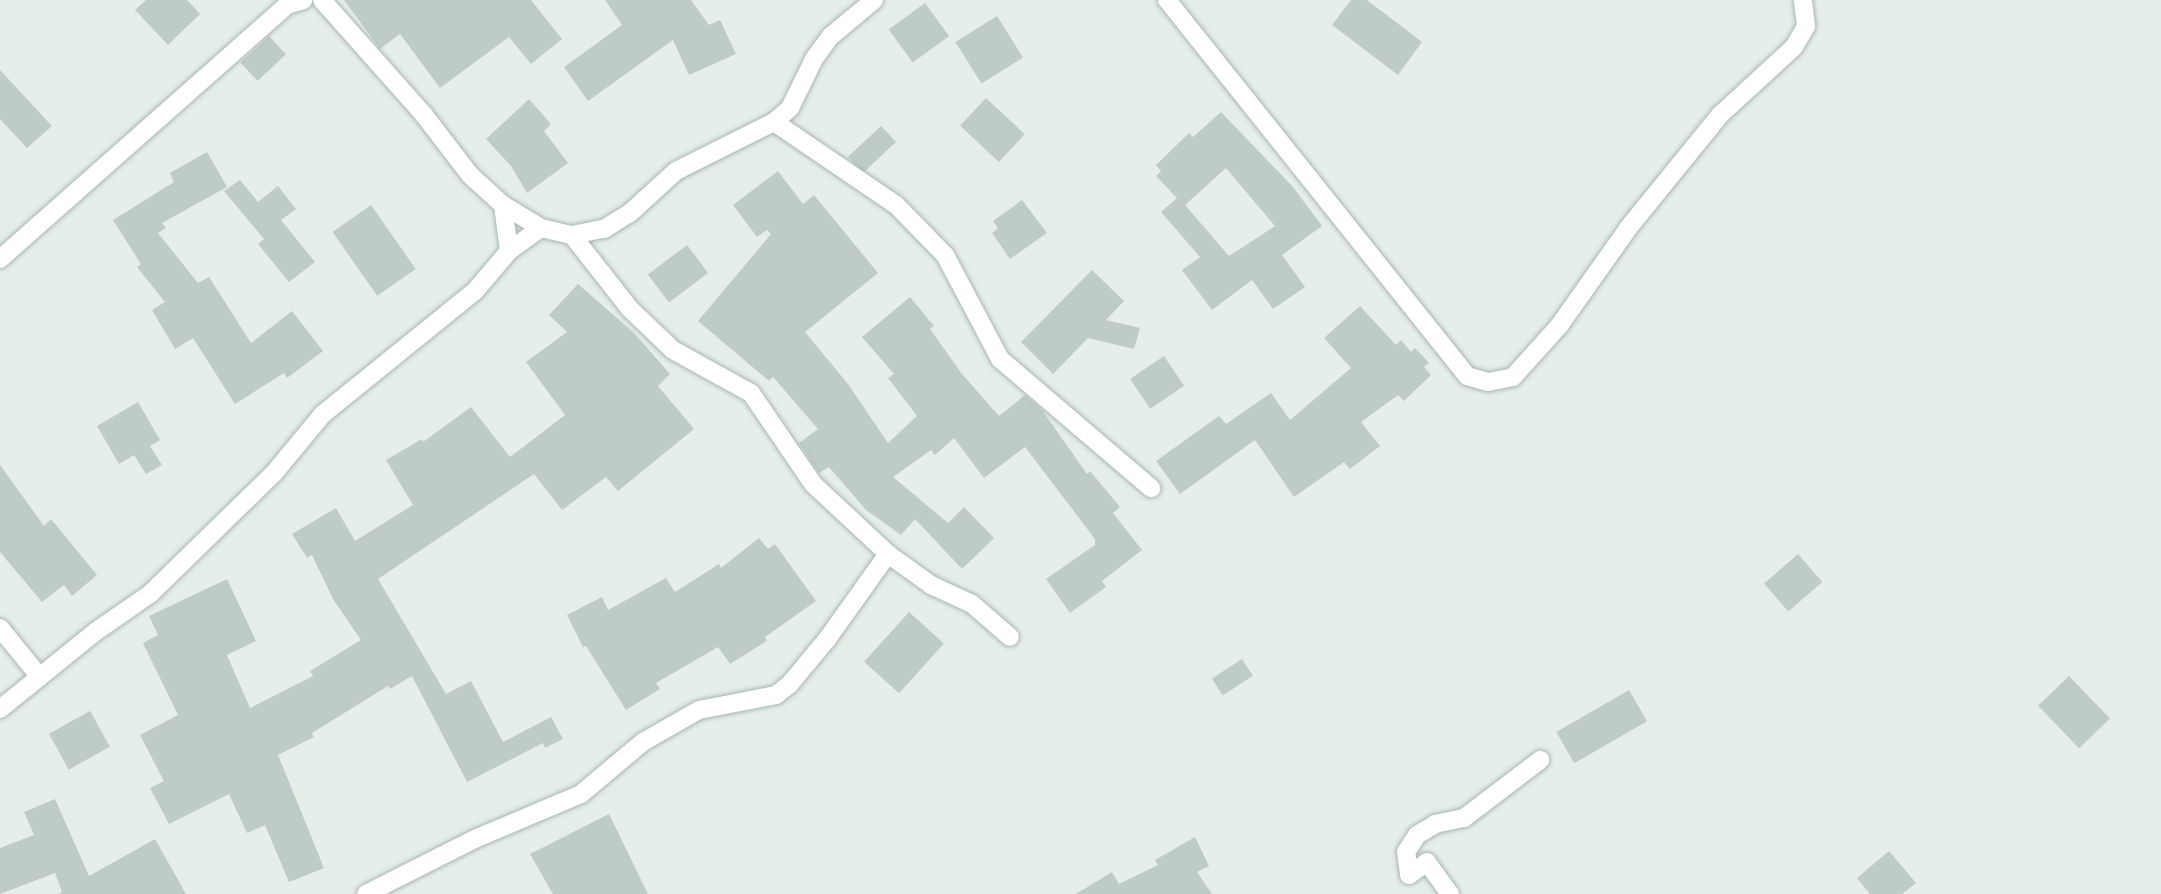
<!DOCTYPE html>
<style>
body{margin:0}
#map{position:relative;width:2161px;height:894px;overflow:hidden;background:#e6eeea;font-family:"Roboto Condensed",sans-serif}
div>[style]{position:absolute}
.building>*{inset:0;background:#becbc6;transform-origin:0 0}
.roads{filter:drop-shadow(0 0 2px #a8b6b1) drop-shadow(0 0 2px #a8b6b1)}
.minor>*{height:18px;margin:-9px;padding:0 9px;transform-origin:9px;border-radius:9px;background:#fff}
span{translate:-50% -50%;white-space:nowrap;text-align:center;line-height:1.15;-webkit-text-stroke:4.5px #f6faf8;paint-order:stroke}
</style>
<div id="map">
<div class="building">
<div style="clip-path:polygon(146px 0,187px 0,200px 14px,168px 45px,135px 10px)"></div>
<div style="clip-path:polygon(344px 0,531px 0,562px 39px,531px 64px,509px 37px,440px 88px,400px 34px,380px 49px)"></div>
<div style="clip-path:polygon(605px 0,691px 0,709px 25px,720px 20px,736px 54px,689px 75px,673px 40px,588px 101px,564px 67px,622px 25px)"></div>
<div style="clip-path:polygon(1351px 0,1367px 0,1422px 42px,1398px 75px,1332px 25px)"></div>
<div style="left:925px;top:3px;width:41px;height:45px;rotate:54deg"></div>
<div style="left:997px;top:16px;width:49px;height:49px;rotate:58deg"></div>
<div style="left:269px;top:36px;width:25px;height:39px;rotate:47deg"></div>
<div style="clip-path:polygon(0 70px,52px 126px,27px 148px,0 119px)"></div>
<div style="left:986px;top:98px;width:53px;height:38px;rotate:43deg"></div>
<div style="clip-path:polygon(529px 99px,551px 124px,544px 131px,568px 163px,527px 193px,511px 166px,486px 139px)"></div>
<div style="clip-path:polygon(evenodd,1221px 112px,1293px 187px,1322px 226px,1282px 255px,1305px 287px,1273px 309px,1252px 280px,1212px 310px,1182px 270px,1200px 257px,1161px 212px,1177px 198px,1156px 176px,1161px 171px,1156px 165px,1189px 133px,1193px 137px,1221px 112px,1226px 168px,1275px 226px,1229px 256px,1185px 205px,1226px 168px)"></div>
<div style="left:881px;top:126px;width:22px;height:45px;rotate:47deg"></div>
<div style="clip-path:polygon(207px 152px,227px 187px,162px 223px,166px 228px,158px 233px,198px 283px,209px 277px,251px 343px,292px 311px,323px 351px,287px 378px,284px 373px,235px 404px,193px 338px,175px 349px,152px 310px,165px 302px,137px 267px,141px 264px,113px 220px,174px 182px,170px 173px)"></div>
<div style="clip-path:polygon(778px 171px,803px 204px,814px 195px,878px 273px,805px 332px,848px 384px,888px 443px,917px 416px,888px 378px,894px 374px,862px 337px,910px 297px,934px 326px,930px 329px,962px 374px,999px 416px,1025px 395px,1042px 410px,1087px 474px,1090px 471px,1120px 507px,1113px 513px,1142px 550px,1102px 581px,1106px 587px,1070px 613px,1046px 579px,1095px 545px,1095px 539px,1025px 447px,984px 478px,954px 438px,935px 455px,931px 450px,893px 477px,948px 523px,964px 507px,994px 538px,962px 569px,915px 519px,901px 535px,866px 510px,829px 467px,819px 473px,799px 443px,818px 429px,773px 377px,769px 381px,698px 321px,771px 234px,767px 230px,757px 237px,733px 205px)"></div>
<div style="clip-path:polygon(240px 180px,258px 202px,278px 186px,296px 209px,281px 220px,315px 262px,289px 282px,258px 244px,264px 239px,224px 191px)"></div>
<div style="clip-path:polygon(1022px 200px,1047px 233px,1010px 259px,992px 233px,998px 228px,993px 221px)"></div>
<div style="left:371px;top:205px;width:78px;height:47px;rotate:55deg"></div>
<div style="left:687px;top:245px;width:35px;height:49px;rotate:53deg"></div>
<div style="clip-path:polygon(1092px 270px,1124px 301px,1106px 320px,1140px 328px,1134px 349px,1088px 338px,1053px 374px,1021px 342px)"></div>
<div style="clip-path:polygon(578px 284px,634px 333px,670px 374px,658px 386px,694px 429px,618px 491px,606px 477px,562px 510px,534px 474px,378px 579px,446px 694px,471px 681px,503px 742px,551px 717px,563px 739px,545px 748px,543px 743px,467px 782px,412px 676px,390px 689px,388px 686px,312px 733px,314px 737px,278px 755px,324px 868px,289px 882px,265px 825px,247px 833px,229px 794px,169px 824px,150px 788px,164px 781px,140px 735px,178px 715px,143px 643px,158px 635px,149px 616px,227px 579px,256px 641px,227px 655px,250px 708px,313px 676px,310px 671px,361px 640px,333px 599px,312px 555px,307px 558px,292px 534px,336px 508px,355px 541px,413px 505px,386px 460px,422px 439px,423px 442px,471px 407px,510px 457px,565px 415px,526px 362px,567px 332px,549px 315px)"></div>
<div style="clip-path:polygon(1360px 306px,1396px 345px,1401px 340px,1411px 352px,1415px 348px,1429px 363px,1424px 367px,1431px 375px,1404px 401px,1398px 395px,1361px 422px,1380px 446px,1350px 469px,1344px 462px,1294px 497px,1255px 440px,1180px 494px,1156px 461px,1219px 416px,1226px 424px,1271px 393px,1290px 420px,1351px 368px,1324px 338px)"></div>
<div style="left:1164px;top:356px;width:36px;height:41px;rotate:56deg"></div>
<div style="clip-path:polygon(138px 402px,160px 440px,150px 446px,162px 465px,146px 474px,134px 455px,119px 464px,97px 426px)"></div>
<div style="clip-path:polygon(0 465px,44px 526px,51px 519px,97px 575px,72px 596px,64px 585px,42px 602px,0 552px)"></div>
<div style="clip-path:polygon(759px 538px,768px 549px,775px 544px,816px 601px,765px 637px,767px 641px,730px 664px,718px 647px,656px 683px,660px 689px,626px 710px,586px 646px,583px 647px,567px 615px,602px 597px,608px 610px,666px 578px,675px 592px,719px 564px,721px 568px)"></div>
<div style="left:1798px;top:554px;width:37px;height:45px;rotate:49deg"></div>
<div style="left:909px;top:612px;width:47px;height:67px;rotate:42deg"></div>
<div style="left:1242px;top:659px;width:20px;height:36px;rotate:57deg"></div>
<div style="left:2069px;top:676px;width:59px;height:43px;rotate:46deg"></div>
<div style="left:1629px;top:690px;width:36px;height:84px;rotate:60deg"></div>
<div style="left:90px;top:711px;width:41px;height:47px;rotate:61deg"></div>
<div style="clip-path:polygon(55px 799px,89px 876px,155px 839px,186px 894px,58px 894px,62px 892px,55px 873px,0 894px,0 848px,34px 835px,24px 812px)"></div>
<div style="clip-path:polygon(609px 814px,648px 894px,553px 894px,530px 854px)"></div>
<div style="clip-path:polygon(1195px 837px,1209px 866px,1197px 872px,1212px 894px,1076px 894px,1112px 872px,1119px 884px,1158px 865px,1155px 860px)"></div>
<div style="clip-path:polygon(1889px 851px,1916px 883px,1902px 894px,1870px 894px,1857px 878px)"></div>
</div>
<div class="roads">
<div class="minor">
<div style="left:322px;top:0;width:154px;rotate:48.4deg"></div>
<div style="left:424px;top:115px;width:76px;rotate:52.5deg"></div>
<div style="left:470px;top:175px;width:45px;rotate:42.3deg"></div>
<div style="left:503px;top:205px;width:44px;rotate:31.2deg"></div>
<div style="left:541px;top:228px;width:32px;rotate:13deg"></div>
<div style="left:572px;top:235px;width:33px;rotate:-11deg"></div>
<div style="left:604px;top:229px;width:31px;rotate:-32deg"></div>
<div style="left:630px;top:213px;width:62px;rotate:-42.4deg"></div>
<div style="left:676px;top:171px;width:110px;rotate:-26.6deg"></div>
<div style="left:774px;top:122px;width:21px;rotate:-41deg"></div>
<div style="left:790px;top:108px;width:55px;rotate:-63.9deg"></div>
<div style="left:814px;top:59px;width:29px;rotate:-54deg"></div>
<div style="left:831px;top:36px;width:56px;rotate:-39.9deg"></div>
<div style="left:1167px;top:0;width:481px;rotate:51.4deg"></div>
<div style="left:1467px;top:376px;width:22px;rotate:16deg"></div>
<div style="left:1488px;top:382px;width:25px;rotate:-11deg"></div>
<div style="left:1513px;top:377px;width:69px;rotate:-48deg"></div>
<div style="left:1559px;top:326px;width:121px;rotate:-54.7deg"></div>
<div style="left:1629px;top:227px;width:144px;rotate:-50.9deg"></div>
<div style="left:1720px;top:115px;width:100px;rotate:-42.6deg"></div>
<div style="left:1794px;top:47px;width:24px;rotate:-60deg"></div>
<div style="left:1806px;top:26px;width:26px;rotate:-97deg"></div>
<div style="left:774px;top:122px;width:148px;rotate:34.2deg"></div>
<div style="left:896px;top:205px;width:70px;rotate:45.6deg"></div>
<div style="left:945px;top:255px;width:118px;rotate:62.1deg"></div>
<div style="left:1000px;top:359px;width:199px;rotate:40.5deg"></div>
<div style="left:503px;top:205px;width:46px;rotate:82.6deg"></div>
<div style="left:572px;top:235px;width:94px;rotate:51.9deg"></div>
<div style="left:630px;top:309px;width:59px;rotate:43.6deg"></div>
<div style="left:673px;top:350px;width:89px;rotate:28.9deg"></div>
<div style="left:751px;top:393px;width:110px;rotate:55.7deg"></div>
<div style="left:813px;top:484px;width:103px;rotate:43deg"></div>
<div style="left:888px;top:554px;width:53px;rotate:35.8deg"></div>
<div style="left:931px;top:585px;width:45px;rotate:24.9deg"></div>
<div style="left:972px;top:604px;width:50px;rotate:41deg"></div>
<div style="left:0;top:259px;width:383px;rotate:-41.5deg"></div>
<div style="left:287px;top:5px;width:17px;rotate:-17deg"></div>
<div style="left:0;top:628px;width:63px;rotate:50.8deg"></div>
<div style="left:0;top:709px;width:122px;rotate:-39deg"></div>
<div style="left:95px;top:632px;width:67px;rotate:-34.6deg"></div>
<div style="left:150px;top:594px;width:173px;rotate:-44.3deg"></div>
<div style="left:274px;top:473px;width:77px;rotate:-50.3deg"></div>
<div style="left:323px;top:414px;width:196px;rotate:-39deg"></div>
<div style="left:475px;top:291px;width:52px;rotate:-49.6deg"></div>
<div style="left:509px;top:251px;width:39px;rotate:-36deg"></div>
<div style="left:366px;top:894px;width:124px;rotate:-26.8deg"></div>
<div style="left:477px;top:838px;width:113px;rotate:-22.9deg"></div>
<div style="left:581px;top:794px;width:81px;rotate:-40deg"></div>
<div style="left:643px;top:742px;width:64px;rotate:-29.7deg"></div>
<div style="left:699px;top:710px;width:78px;rotate:-11deg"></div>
<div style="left:776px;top:695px;width:16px;rotate:-38deg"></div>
<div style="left:789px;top:685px;width:61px;rotate:-50.3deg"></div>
<div style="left:828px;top:638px;width:103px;rotate:-54.5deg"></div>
<div style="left:1450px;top:894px;width:39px;rotate:-126deg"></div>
<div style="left:1427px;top:862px;width:22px;rotate:144deg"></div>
<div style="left:1409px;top:875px;width:23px;rotate:-97deg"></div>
<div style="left:1406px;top:852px;width:20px;rotate:-57deg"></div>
<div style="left:1417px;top:835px;width:21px;rotate:-31deg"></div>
<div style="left:1435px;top:824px;width:30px;rotate:-12deg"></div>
<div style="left:1464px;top:818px;width:96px;rotate:-37.3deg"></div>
</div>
</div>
</div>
